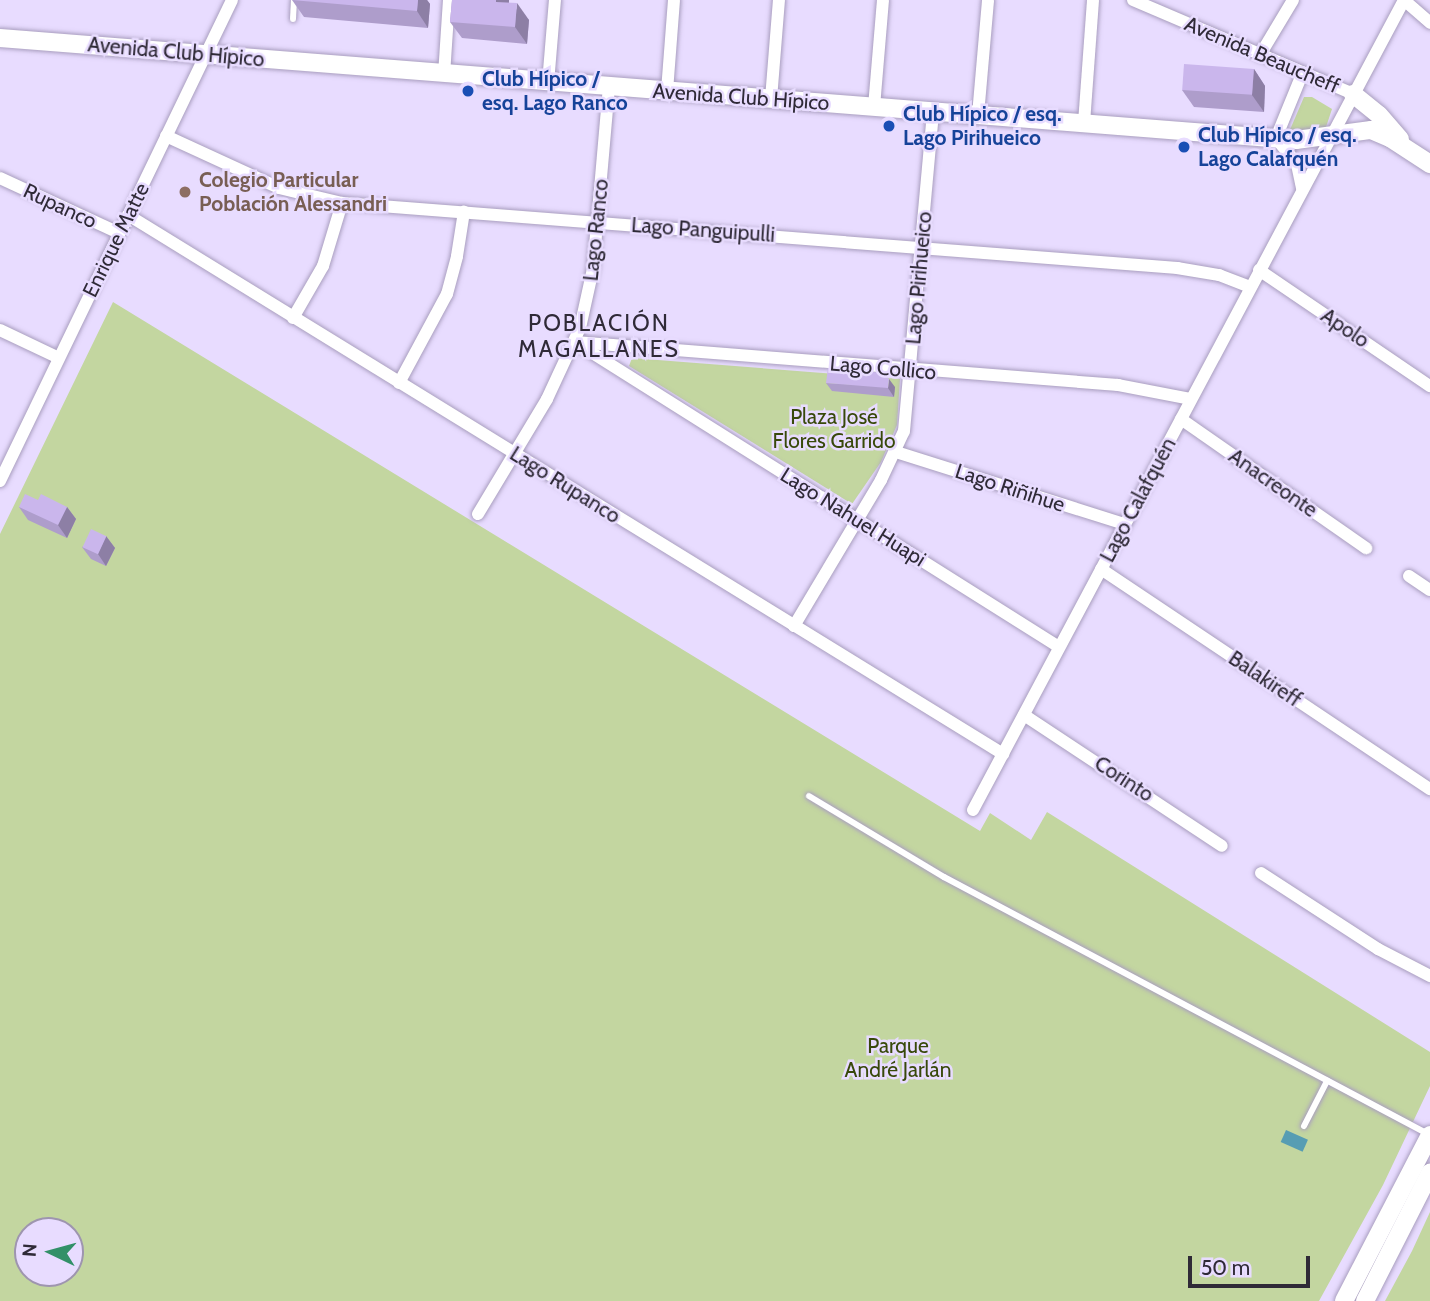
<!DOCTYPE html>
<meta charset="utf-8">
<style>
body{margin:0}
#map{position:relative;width:1430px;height:1301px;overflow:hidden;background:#e8dcff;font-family:Cabin,sans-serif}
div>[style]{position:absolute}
.green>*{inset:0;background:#c3d6a0}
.water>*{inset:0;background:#579db3;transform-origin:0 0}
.roads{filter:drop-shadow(0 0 2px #a99ebf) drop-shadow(0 0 2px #a99ebf)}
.service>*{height:6px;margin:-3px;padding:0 3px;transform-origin:3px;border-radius:3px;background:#fff}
.minor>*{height:12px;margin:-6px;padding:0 6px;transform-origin:6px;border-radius:6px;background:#fff}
.secondary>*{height:18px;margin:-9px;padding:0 9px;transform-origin:9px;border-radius:9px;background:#fff}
.wall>*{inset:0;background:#ae9dcb}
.shaded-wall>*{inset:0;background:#8d7fa5}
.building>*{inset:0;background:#cab6ec;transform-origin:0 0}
.dots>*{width:19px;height:19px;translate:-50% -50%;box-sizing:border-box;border:4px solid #e8dcff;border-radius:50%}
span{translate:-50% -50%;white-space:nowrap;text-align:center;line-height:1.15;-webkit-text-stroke:5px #e8dcff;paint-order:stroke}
.street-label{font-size:21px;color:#2f2a37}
.transit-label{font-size:21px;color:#164399;font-weight:700}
.left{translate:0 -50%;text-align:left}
.education-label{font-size:21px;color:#785e54;font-weight:700}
.park-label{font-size:21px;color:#38490a}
.neighbourhood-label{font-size:23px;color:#2f2a37;letter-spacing:2px}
.north{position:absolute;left:14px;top:1217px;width:70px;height:70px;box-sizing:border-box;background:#e8dcff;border:2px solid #9e95af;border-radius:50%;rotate:275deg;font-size:19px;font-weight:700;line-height:28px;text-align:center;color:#2f2a37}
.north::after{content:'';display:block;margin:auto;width:24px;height:32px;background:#329068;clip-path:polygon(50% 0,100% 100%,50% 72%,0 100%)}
.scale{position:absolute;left:1188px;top:1256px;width:122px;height:32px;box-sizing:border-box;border:4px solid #2f2a37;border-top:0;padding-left:9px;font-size:21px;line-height:24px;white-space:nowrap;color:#2f2a37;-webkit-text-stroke:5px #e8dcff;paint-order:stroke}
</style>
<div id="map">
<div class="green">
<div style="clip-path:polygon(1304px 97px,1312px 97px,1332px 109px,1325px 130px,1289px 132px)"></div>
<div style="clip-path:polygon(evenodd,113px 302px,980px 831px,990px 813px,1031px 840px,1047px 812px,1430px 1052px,1430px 1086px,1383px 1185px,1319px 1301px,0 1301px,0 534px,113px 302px,28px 1231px,70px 1231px,70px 1273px,28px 1273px,28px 1231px)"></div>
<div style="clip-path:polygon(632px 358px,900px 379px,897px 425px,881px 462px,852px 504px,629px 366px)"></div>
<div style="clip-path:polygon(1430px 1212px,1430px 1301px,1385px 1301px,1412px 1251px)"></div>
</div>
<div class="water">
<div style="left:1286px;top:1130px;width:24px;height:13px;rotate:24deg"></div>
</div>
<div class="roads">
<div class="service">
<div style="left:293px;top:19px;width:19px;rotate:-87deg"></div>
<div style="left:809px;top:796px;width:157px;rotate:31deg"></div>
<div style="left:944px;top:877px;width:548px;rotate:27.97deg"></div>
<div style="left:1304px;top:1126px;width:51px;rotate:-62.9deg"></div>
</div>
<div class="minor">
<div style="left:1133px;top:0;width:239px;rotate:23.1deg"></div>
<div style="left:1404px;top:0;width:35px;rotate:41deg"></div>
<div style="left:1260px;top:55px;width:64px;rotate:-59deg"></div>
<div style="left:444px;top:75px;width:75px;rotate:-86.2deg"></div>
<div style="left:548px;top:83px;width:83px;rotate:-85.2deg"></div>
<div style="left:667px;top:91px;width:91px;rotate:-85.6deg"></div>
<div style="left:771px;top:99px;width:99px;rotate:-85.4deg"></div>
<div style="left:874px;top:107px;width:107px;rotate:-85.2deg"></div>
<div style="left:978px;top:115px;width:115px;rotate:-85deg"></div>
<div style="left:1084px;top:123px;width:123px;rotate:-85.8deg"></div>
<div style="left:166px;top:136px;width:124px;rotate:24.7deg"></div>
<div style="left:279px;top:188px;width:65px;rotate:13.4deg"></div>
<div style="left:342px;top:203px;width:838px;rotate:4.45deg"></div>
<div style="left:1177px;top:268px;width:43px;rotate:9.5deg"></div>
<div style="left:1219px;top:275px;width:33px;rotate:21deg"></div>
<div style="left:0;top:178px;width:131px;rotate:24.8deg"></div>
<div style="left:1302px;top:188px;width:25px;rotate:-102deg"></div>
<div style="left:1297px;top:164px;width:33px;rotate:-129deg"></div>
<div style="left:1276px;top:138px;width:71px;rotate:-67.8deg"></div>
<div style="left:128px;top:215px;width:1028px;rotate:31.63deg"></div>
<div style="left:1259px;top:270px;width:207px;rotate:34.2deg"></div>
<div style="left:293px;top:318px;width:60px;rotate:-60deg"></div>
<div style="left:323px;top:266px;width:66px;rotate:-73.2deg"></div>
<div style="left:0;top:330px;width:65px;rotate:25.4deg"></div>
<div style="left:575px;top:342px;width:545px;rotate:4.53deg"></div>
<div style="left:1118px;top:385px;width:74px;rotate:10.9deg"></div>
<div style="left:578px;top:344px;width:568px;rotate:32.21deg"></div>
<div style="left:399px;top:383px;width:101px;rotate:-61.7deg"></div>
<div style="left:447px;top:294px;width:39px;rotate:-75deg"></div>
<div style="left:457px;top:256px;width:45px;rotate:-81deg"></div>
<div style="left:1181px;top:419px;width:226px;rotate:34.9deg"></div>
<div style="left:896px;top:452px;width:239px;rotate:17.5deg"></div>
<div style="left:0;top:481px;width:534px;rotate:-64.25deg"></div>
<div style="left:478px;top:514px;width:134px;rotate:-59deg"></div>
<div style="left:547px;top:399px;width:78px;rotate:-65.1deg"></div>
<div style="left:580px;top:328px;width:60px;rotate:-77.6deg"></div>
<div style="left:593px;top:269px;width:183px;rotate:-85deg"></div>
<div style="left:1101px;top:569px;width:396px;rotate:33.8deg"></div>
<div style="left:1409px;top:576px;width:25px;rotate:34deg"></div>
<div style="left:794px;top:626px;width:170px;rotate:-59.2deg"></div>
<div style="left:881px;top:480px;width:54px;rotate:-64.9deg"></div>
<div style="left:904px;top:431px;width:321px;rotate:-84.8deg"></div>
<div style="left:1024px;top:715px;width:237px;rotate:33.5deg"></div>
<div style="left:973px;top:810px;width:918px;rotate:-61.98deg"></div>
<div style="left:1261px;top:873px;width:140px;rotate:33deg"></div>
<div style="left:1378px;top:949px;width:59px;rotate:27.4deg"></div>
</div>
<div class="secondary">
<div style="left:0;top:38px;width:1300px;rotate:4.5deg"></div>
<div style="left:1296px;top:140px;width:76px;rotate:-7.6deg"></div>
<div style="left:1371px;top:130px;width:21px;rotate:23deg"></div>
<div style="left:1390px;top:138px;width:48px;rotate:33deg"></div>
<div style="left:1353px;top:94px;width:33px;rotate:39deg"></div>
<div style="left:1379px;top:115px;width:32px;rotate:49deg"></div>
<div style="left:1344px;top:1301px;width:187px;rotate:-62.6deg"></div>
<div style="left:1365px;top:1301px;width:144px;rotate:-63.1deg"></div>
</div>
</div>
<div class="wall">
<div style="clip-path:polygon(292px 0,427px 0,430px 4px,428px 28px,304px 17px)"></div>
<div style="clip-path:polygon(452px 0,509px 0,509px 3px,529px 20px,527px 44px,462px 38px,450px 22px)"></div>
<div style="clip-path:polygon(1254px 69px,1265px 86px,1264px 112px,1194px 107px,1182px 90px)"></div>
<div style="clip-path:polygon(826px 383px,895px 387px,894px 397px,832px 391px)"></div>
<div style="clip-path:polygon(38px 500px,67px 507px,76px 519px,67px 538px,28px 520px,19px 507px)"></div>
<div style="clip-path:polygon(106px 536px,115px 548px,106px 566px,91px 559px,82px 547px)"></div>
</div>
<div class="shaded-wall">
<div style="clip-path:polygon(418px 0,427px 0,430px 4px,428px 28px,417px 11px)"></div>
<div style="clip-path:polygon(496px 0,509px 0,508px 18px,496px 2px)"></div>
<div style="clip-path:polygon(517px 3px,529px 20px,527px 44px,515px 27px)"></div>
<div style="clip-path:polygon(1254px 69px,1265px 86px,1264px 112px,1252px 95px)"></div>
<div style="clip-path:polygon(889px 379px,895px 387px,894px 397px,888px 388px)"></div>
<div style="clip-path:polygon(67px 507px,76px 519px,67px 538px,58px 525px)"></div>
<div style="clip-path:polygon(106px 536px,115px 548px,106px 566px,98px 554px)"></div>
</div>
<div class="building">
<div style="clip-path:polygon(292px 0,418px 0,417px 11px)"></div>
<div style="clip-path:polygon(452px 0,496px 0,496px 2px,517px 3px,515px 27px,450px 22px)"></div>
<div style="left:1184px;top:64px;width:70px;height:26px;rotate:4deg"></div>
<div style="clip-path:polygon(828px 368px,883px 373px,889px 379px,888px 388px,826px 383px)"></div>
<div style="clip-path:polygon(25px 494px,38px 500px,41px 494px,67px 507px,58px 525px,19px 507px)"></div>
<div style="left:91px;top:529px;width:17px;height:20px;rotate:25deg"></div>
</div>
<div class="dots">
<div style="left:468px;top:91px;background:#1a4fb4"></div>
<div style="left:889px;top:126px;background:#1a4fb4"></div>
<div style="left:1184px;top:147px;background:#1a4fb4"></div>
<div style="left:185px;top:192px;background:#8d6e63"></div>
</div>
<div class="street-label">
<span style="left:176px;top:52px;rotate:5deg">Avenida Club Hípico</span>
<span style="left:1262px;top:55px;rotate:23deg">Avenida Beaucheff</span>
<span style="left:741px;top:97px;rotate:4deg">Avenida Club Hípico</span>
<span style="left:60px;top:206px;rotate:25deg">Rupanco</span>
<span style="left:596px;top:230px;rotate:-84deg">Lago Ranco</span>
<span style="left:703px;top:230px;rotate:4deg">Lago Panguipulli</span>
<span style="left:116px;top:240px;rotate:-64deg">Enrique Matte</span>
<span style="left:919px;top:278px;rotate:-85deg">Lago Pirihueico</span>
<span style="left:1345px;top:328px;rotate:34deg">Apolo</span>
<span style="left:883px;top:368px;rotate:5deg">Lago Collico</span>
<span style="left:1273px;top:483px;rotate:35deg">Anacreonte</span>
<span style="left:565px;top:485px;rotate:32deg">Lago Rupanco</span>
<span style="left:1010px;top:488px;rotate:18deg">Lago Riñihue</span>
<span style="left:1138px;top:500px;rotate:-62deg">Lago Calafquén</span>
<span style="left:853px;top:517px;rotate:32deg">Lago Nahuel Huapi</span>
<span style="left:1265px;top:679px;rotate:34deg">Balakireff</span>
<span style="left:1124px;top:779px;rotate:33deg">Corinto</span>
</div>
<div class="transit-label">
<span class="left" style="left:482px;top:91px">Club Hípico /<br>esq. Lago Ranco</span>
<span class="left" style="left:903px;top:126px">Club Hípico / esq.<br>Lago Pirihueico</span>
<span class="left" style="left:1198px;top:147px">Club Hípico / esq.<br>Lago Calafquén</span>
</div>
<div class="education-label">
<span class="left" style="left:199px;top:192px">Colegio Particular<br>Población Alessandri</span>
</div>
<div class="park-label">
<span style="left:834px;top:429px">Plaza José<br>Flores Garrido</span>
<span style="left:898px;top:1058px">Parque<br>André Jarlán</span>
</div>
<div class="neighbourhood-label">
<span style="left:599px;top:336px">POBLACIÓN<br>MAGALLANES</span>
</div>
<div class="north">N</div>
<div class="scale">50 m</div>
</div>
